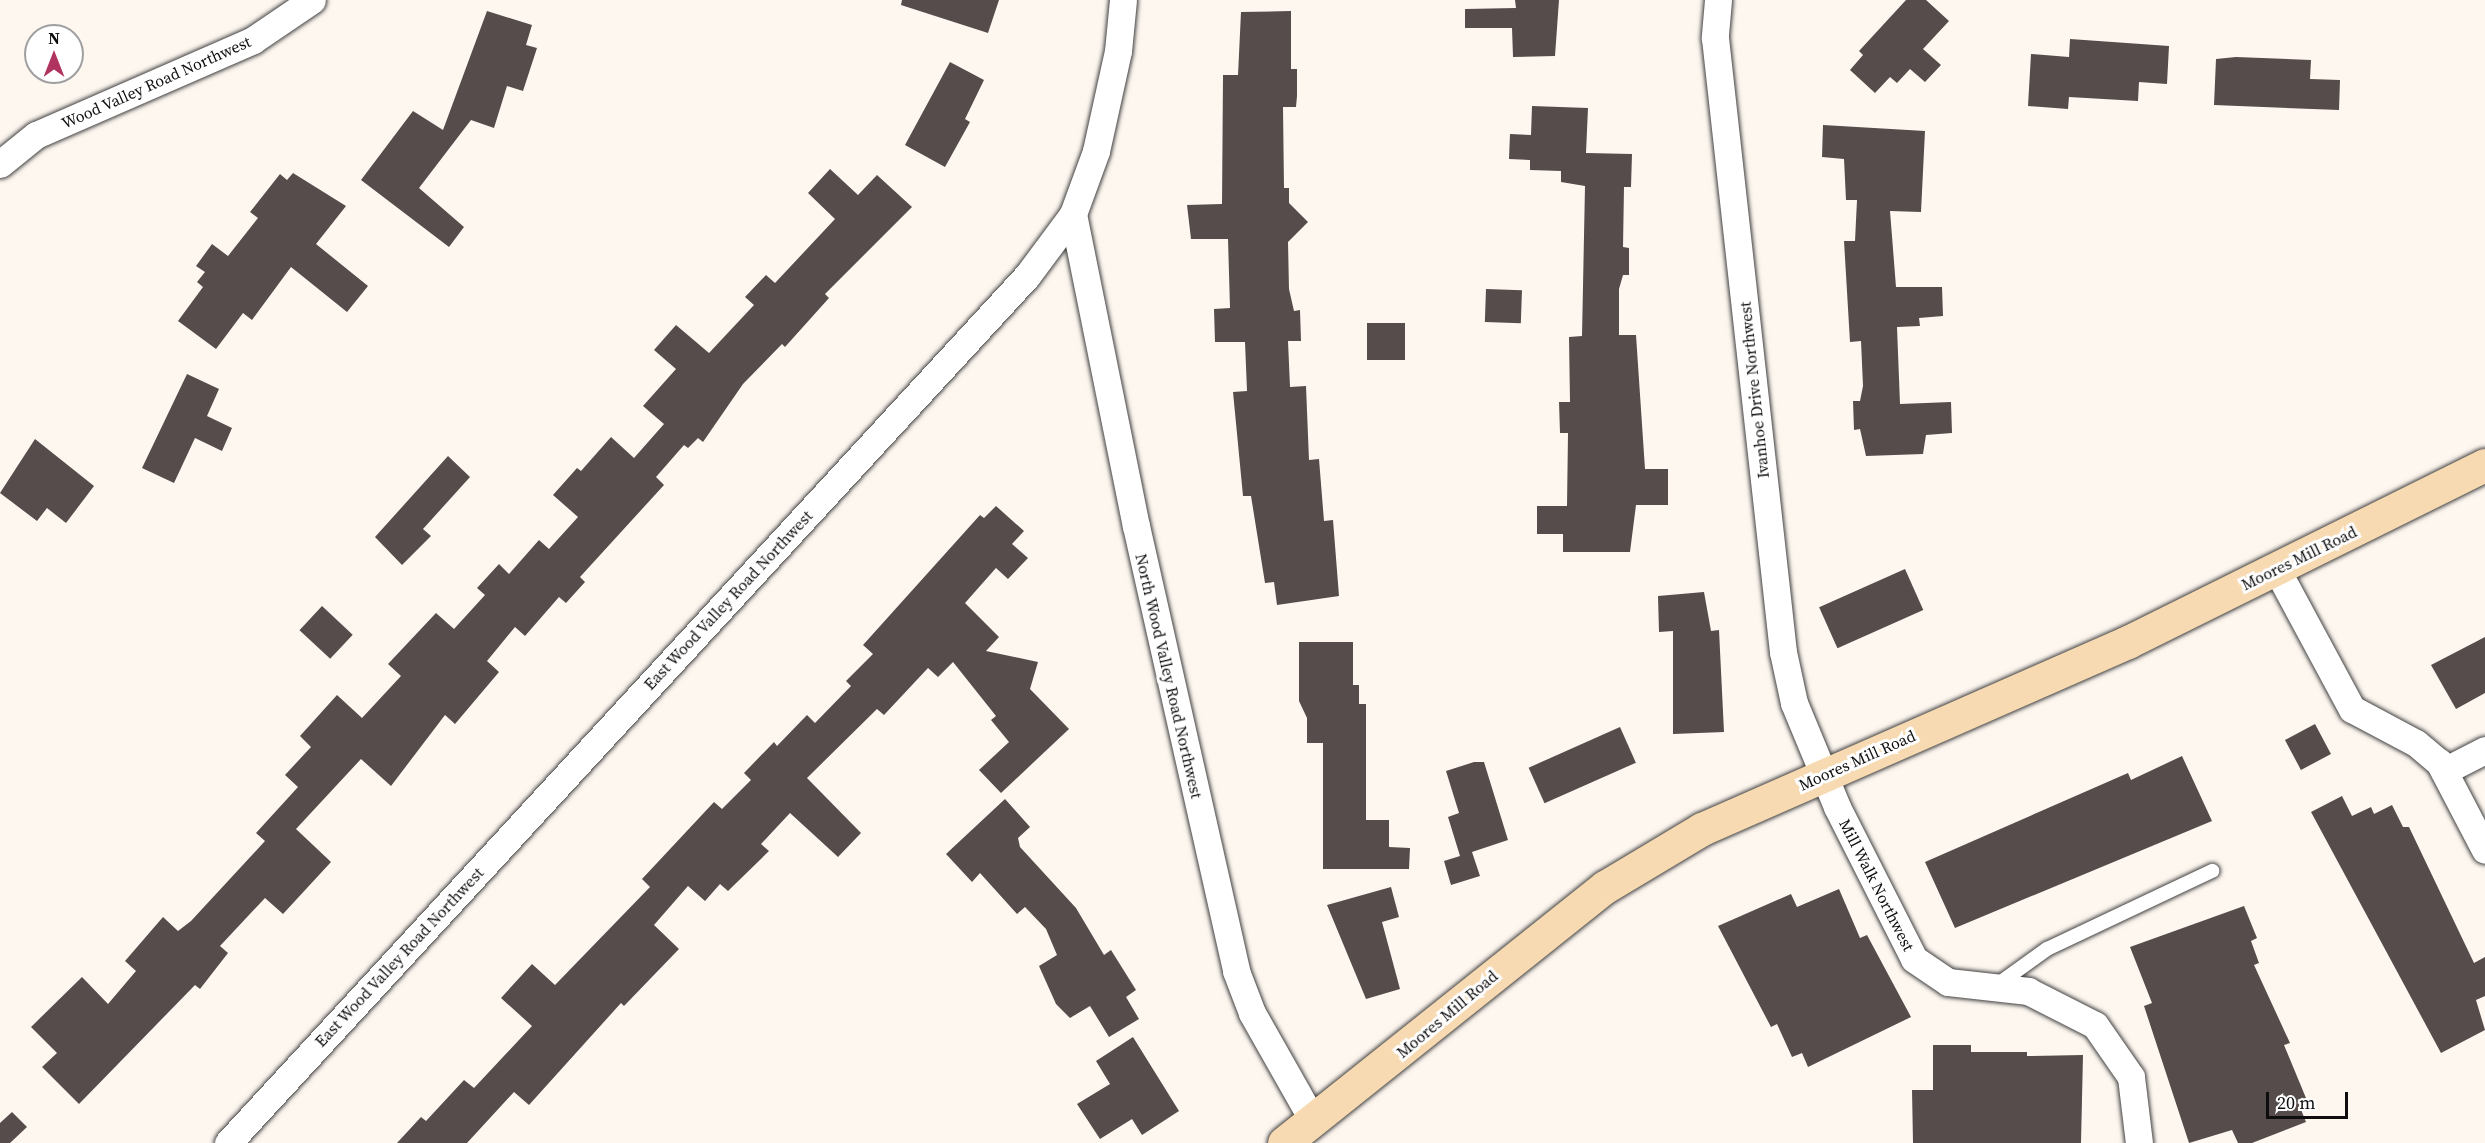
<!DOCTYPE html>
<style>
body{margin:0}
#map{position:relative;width:2485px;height:1143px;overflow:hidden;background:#fef7f0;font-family:"Source Serif 4",serif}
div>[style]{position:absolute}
.building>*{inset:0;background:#554c4b;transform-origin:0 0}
.roads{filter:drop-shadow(0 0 2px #414141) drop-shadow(0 0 2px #414141)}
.lane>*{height:14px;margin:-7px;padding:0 7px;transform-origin:7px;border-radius:7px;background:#fff}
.street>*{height:27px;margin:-13.5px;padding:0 13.5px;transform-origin:13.5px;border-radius:13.5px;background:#fff}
.secondary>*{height:33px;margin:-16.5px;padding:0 16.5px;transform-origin:16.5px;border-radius:16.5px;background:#f7dab1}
span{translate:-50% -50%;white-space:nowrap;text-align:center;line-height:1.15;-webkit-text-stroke:6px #fff;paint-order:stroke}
.street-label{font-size:16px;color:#0e0e0e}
.north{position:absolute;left:24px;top:24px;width:60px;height:60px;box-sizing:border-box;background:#fff;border:2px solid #9f9f9f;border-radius:50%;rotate:0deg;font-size:16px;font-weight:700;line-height:24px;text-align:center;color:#0e0e0e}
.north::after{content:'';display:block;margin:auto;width:21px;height:27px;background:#b1335f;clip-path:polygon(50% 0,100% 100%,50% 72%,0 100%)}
.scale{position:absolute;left:2266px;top:1092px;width:82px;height:27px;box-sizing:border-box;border:3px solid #0e0e0e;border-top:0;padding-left:8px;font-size:18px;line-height:21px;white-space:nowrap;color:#0e0e0e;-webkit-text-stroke:4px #fff;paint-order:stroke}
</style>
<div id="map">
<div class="building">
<div style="clip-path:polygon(902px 0,999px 0,988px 33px,901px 5px)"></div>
<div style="clip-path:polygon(1515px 0,1559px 0,1555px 56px,1513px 57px,1512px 28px,1465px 28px,1465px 9px,1516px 8px)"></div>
<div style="clip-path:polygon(1906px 0,1926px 0,1949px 21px,1923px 49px,1941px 65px,1925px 82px,1910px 69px,1897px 83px,1890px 77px,1875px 93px,1850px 70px,1863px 55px,1859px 51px)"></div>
<div style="clip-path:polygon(487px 11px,532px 25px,526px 45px,537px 48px,523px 91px,507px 86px,494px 128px,471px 120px,419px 188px,464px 227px,449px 247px,361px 180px,413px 111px,443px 130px)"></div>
<div style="clip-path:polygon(1291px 11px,1291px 69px,1297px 69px,1297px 96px,1296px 107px,1283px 107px,1284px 188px,1289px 188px,1289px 203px,1308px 222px,1288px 242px,1289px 289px,1294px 311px,1300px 310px,1301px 341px,1288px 341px,1290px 387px,1306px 386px,1309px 460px,1319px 459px,1324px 521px,1333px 520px,1339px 596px,1277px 605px,1274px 582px,1265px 583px,1251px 496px,1243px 496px,1233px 392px,1247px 391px,1245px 342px,1215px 342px,1214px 309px,1230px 308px,1228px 239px,1191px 239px,1187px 205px,1222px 204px,1223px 75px,1238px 75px,1241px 12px)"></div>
<div style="clip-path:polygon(2070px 39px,2169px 46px,2167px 84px,2139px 82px,2138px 101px,2069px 97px,2068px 109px,2028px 106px,2031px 54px,2069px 57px)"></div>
<div style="clip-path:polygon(2236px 57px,2311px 60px,2310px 79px,2340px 80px,2339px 110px,2214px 105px,2216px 59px)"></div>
<div style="clip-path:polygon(950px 62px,984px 80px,965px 119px,970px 122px,945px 167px,905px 145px)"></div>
<div style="clip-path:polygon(1532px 106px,1588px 108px,1586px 153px,1632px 154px,1631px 187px,1624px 187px,1623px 247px,1629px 248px,1629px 275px,1623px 275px,1619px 289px,1619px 335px,1636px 335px,1645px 469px,1668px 469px,1668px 505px,1636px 505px,1630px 552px,1563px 552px,1563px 534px,1537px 534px,1537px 506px,1567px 506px,1568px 433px,1560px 433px,1559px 402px,1570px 402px,1569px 337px,1582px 336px,1585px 186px,1561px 182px,1561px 171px,1530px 170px,1530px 160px,1509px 159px,1510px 134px,1531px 135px)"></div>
<div style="clip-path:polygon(1823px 125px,1925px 131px,1921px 212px,1890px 211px,1896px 287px,1942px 287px,1943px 316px,1919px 318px,1920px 326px,1897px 327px,1900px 404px,1951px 402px,1952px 433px,1926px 435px,1923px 454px,1866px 456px,1860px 429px,1854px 430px,1853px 401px,1860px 401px,1863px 386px,1861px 341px,1850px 342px,1844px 241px,1855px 241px,1857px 200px,1846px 200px,1844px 159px,1822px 157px)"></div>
<div style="clip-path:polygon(830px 169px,858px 195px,877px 175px,912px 207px,825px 294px,829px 298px,785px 347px,782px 344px,743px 384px,703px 442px,698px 438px,688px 448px,684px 445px,656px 477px,664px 485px,580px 577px,585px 582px,566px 603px,559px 597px,525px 636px,515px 627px,487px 661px,499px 672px,455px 724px,445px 715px,391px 786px,361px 759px,296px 829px,331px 862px,283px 914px,265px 898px,220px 946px,228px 953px,200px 989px,195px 985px,79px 1104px,42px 1067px,57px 1053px,31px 1027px,82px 977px,108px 1004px,136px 971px,125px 961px,163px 917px,178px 931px,191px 921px,265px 841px,256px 833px,298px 787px,285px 775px,311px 747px,300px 736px,337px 695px,362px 718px,401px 676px,388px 664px,436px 613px,454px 629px,485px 595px,477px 588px,499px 564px,509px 574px,539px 540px,549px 549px,578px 517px,553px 495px,577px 468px,581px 471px,611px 437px,634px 458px,664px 424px,643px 406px,676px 369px,654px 350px,676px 325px,709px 353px,754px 305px,745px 297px,766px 275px,775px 283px,835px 219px,808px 193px)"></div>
<div style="clip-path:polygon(293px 173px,346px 206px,316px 244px,368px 286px,347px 312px,291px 267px,252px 320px,243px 313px,216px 349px,178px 321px,203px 287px,197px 282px,205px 272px,196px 266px,212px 244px,228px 256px,258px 218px,250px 212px,280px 174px,287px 180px)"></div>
<div style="left:1486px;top:289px;width:36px;height:33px;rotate:2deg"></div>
<div style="left:1367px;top:323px;width:38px;height:37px"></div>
<div style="clip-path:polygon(187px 374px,219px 389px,207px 416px,232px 428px,222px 451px,195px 438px,174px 483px,142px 468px)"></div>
<div style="clip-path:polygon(35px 439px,94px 486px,66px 523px,47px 508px,37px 521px,0 493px)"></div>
<div style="clip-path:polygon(448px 456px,470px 477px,423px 529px,431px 536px,402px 565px,375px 537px)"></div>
<div style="clip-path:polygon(996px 506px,1024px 531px,1012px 544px,1028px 558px,1008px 579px,996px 568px,965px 603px,999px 637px,986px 651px,1038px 662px,1030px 689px,1069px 729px,1001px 793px,979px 770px,1009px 742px,991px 720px,996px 716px,953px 662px,938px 677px,928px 668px,884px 715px,877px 709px,807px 778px,861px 833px,838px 857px,790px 813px,761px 844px,769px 851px,728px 891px,720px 884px,705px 901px,688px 886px,654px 925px,679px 949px,624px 1006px,621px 1003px,529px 1105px,514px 1092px,467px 1143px,397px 1143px,421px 1117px,426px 1121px,464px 1080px,474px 1088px,532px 1026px,501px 998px,532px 964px,555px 985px,650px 887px,642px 879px,714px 802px,722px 809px,751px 780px,744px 773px,774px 742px,777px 746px,807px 715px,815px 723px,851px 686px,846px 681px,873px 654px,863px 645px,980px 515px,984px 518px)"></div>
<div style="left:1905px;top:569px;width:45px;height:94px;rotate:66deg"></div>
<div style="clip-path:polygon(1704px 592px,1711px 631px,1719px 630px,1724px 732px,1673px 734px,1673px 631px,1659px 632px,1658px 596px)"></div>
<div style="left:322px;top:606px;width:42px;height:33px;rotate:43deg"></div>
<div style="clip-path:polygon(2485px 637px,2485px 693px,2456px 709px,2431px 665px)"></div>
<div style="clip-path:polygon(1299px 642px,1353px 642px,1353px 685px,1359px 685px,1359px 704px,1366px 704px,1366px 820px,1389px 820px,1389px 847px,1410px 848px,1409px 869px,1323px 869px,1323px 743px,1307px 743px,1307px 718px,1299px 701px)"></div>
<div style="left:2315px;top:724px;width:34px;height:34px;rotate:62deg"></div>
<div style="left:1620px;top:727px;width:39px;height:100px;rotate:66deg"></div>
<div style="clip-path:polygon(2182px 756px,2212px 821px,1955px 928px,1925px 862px,2128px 773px,2131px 780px)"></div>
<div style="clip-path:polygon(1474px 762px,1484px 762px,1508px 840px,1472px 852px,1480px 876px,1451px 885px,1444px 861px,1460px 856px,1448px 817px,1459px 813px,1446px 771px)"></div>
<div style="clip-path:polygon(2342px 796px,2352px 816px,2371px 807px,2374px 814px,2392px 805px,2403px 827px,2409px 827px,2474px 963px,2485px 957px,2485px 996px,2476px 1000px,2485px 1030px,2441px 1053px,2311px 812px)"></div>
<div style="clip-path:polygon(1005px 799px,1030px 827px,1018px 838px,1020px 847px,1076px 908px,1104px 955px,1111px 950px,1136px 990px,1126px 997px,1139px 1019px,1109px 1037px,1090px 1006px,1070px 1018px,1056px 1004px,1039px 966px,1057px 955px,1046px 929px,1025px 907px,1017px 914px,980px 873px,972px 882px,946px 854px)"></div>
<div style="clip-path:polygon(1391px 887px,1399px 917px,1382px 922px,1400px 989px,1366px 999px,1327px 905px)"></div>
<div style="clip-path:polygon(1839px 889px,1860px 938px,1867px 935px,1911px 1017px,1808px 1067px,1802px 1053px,1792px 1057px,1777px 1024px,1771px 1027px,1718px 926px,1791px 894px,1797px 907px)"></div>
<div style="clip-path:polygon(2244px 906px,2257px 938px,2251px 941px,2259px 963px,2254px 965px,2290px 1043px,2284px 1045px,2306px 1098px,2298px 1102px,2306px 1122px,2252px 1143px,2238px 1143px,2232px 1130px,2189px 1143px,2144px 1006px,2152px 1003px,2130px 947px)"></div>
<div style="clip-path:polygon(1133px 1037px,1179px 1111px,1142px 1135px,1132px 1119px,1100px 1139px,1077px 1104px,1110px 1084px,1096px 1061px)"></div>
<div style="clip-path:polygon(1933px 1045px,1971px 1045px,1971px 1052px,2027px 1052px,2027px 1056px,2083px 1055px,2081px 1143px,1913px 1143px,1912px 1090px,1933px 1090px)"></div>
<div style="clip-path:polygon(12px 1112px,27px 1127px,10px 1143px,0 1143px,0 1123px)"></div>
</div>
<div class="roads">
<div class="lane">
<div style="left:1997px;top:985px;width:62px;rotate:-35.8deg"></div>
<div style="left:2047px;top:949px;width:183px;rotate:-25.3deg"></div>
</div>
<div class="street">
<div style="left:1718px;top:0;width:38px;rotate:95deg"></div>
<div style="left:1715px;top:38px;width:618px;rotate:83.68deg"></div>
<div style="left:1783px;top:652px;width:52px;rotate:77.8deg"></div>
<div style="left:1794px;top:703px;width:113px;rotate:67.5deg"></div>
<div style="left:1837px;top:807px;width:170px;rotate:63.1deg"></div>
<div style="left:1914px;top:959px;width:41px;rotate:34.1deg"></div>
<div style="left:1948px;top:982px;width:81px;rotate:6.4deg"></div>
<div style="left:2028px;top:991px;width:75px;rotate:26.9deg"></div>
<div style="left:2095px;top:1025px;width:63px;rotate:55.3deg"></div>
<div style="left:2131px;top:1077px;width:66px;rotate:83.1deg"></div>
<div style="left:0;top:164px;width:46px;rotate:-38.9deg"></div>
<div style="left:36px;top:135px;width:237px;rotate:-23.6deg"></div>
<div style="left:253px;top:40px;width:71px;rotate:-34.1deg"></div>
<div style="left:1073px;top:214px;width:318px;rotate:78.6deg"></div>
<div style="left:1136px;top:526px;width:456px;rotate:77.3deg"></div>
<div style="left:1236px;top:971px;width:45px;rotate:69.1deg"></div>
<div style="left:1252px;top:1013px;width:124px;rotate:60.5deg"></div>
<div style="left:2277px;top:570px;width:158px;rotate:61.7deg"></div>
<div style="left:2352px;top:709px;width:72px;rotate:28deg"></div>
<div style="left:2416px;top:743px;width:30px;rotate:40deg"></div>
<div style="left:2439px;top:762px;width:99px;rotate:62.4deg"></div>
<div style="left:2444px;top:771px;width:46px;rotate:-27.1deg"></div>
<div style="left:228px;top:1143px;width:1179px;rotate:-47.34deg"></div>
<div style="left:1027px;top:276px;width:77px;rotate:-53.4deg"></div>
<div style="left:1073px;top:214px;width:67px;rotate:-69.9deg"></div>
<div style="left:1096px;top:151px;width:102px;rotate:-77.6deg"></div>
<div style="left:1118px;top:51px;width:51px;rotate:-84.4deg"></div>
</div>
<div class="secondary">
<div style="left:1284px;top:1143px;width:411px;rotate:-38.6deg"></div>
<div style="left:1605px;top:887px;width:113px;rotate:-30.9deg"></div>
<div style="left:1702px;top:829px;width:465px;rotate:-23.7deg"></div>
<div style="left:2128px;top:642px;width:398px;rotate:-26.4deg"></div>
</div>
</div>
<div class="street-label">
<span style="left:156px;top:82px;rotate:-24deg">Wood Valley Road Northwest</span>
<span style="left:1754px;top:390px;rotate:-96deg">Ivanhoe Drive Northwest</span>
<span style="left:2299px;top:558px;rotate:-26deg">Moores Mill Road</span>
<span style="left:728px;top:600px;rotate:-47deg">East Wood Valley Road Northwest</span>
<span style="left:1169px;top:676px;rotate:77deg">North Wood Valley Road Northwest</span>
<span style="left:1857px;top:760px;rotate:-24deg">Moores Mill Road</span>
<span style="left:1877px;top:885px;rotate:63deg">Mill Walk Northwest</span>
<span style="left:399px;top:957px;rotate:-47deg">East Wood Valley Road Northwest</span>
<span style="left:1447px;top:1014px;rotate:-40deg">Moores Mill Road</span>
</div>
<div class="north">N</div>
<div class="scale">20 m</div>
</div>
